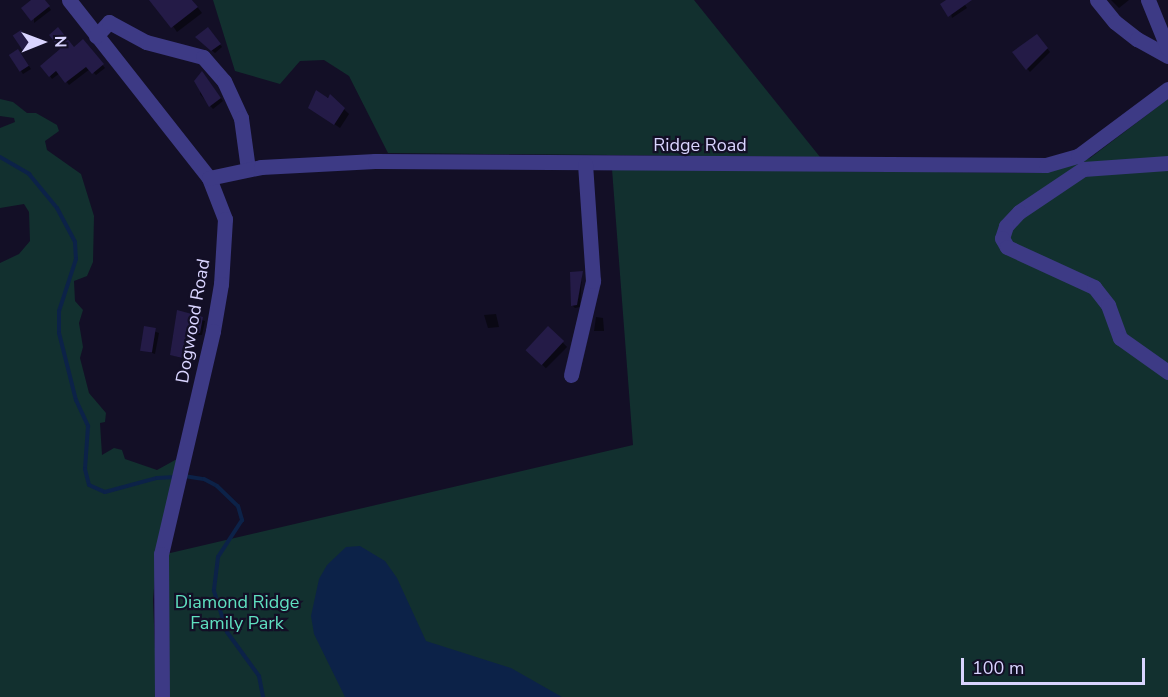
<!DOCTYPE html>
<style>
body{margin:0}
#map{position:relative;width:1168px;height:697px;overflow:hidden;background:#130f26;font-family:"Nunito Sans",sans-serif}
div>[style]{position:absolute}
.green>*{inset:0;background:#12302f}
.water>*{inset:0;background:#0c2248}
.shadow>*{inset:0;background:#0007;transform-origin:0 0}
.stream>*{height:4px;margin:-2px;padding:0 2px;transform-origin:2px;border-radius:2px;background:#0c2248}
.building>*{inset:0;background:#241b47;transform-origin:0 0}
.minor>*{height:15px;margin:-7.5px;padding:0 7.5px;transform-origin:7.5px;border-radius:7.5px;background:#3d3a85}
span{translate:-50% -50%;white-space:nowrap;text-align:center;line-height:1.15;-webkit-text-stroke:4.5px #130f26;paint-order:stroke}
.street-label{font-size:18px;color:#d9d4ff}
.park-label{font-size:18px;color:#5fe0c0}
.north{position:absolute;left:12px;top:12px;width:60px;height:60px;-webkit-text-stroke:4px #130f26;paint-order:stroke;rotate:89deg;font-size:16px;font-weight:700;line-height:24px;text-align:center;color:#d9d4ff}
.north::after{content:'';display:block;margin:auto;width:21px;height:27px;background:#d9d4ff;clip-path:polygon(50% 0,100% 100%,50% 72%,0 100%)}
.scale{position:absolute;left:961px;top:658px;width:184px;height:27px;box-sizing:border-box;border:3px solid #d9d4ff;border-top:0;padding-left:8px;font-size:18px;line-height:21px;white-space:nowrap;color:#d9d4ff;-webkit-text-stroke:4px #130f26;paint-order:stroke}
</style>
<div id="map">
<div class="green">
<div style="clip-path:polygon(213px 0,694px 0,820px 157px,388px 153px,349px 76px,324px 60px,300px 61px,280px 84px,235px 71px)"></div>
<div style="clip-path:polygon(0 99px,13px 102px,27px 113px,36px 113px,57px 125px,59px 131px,45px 141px,47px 150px,81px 174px,94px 216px,93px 262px,87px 276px,74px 281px,75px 301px,83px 310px,79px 323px,83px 347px,80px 358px,89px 393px,106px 413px,105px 422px,100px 423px,102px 455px,114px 448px,122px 450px,125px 459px,157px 470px,177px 459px,158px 541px,153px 600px,157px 697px,0 697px,0 263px,19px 254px,30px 241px,29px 212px,24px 204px,0 208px,0 128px,15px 122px,14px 118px,0 116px)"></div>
<div style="clip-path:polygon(1168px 99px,1168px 697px,169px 697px,166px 554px,633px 445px,612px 169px,1040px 173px,1090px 158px)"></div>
</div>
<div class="water">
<div style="clip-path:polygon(360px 546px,385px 561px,397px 578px,426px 641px,511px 668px,562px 697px,345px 697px,314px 634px,311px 616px,319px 579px,327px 565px,346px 547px)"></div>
</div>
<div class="shadow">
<div style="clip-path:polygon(34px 0,44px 0,51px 10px,34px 23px)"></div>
<div style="clip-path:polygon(155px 0,192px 0,202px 13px,177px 32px)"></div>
<div style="clip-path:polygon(948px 0,962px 0,967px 8px,952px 18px)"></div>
<div style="clip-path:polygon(1111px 0,1129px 0,1119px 8px)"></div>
<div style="clip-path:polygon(210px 32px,222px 47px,215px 53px,197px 38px)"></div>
<div style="clip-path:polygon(1039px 38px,1050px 52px,1030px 72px,1014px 53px)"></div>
<div style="clip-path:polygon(83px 41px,105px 68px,96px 75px,90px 69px,69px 85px,60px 73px,52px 79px,50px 76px)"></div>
<div style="clip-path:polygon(21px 54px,31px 69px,23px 74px,11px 56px)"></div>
<div style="clip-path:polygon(205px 76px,223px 101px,213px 109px,200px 94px)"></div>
<div style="clip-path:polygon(330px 96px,349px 114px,340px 128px,310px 107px)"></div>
<div style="clip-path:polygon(582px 273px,580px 307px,575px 308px,572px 305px)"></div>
<div style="clip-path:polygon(178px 312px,205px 321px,202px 335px,189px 335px,184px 359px,172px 355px)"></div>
<div style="clip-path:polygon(496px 314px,499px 327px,488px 328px,484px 315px)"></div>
<div style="clip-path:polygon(596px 317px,603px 318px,604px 331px,594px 331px)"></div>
<div style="clip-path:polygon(145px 328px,159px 333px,155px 354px,141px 349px)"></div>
<div style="left:548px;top:328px;width:27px;height:30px;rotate:45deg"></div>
</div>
<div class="stream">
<div style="left:0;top:157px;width:34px;rotate:30deg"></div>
<div style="left:29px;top:174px;width:44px;rotate:50.5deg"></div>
<div style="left:57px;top:208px;width:38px;rotate:62deg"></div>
<div style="left:75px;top:242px;width:17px;rotate:87deg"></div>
<div style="left:76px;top:259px;width:55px;rotate:108.1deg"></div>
<div style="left:59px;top:311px;width:22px;rotate:90deg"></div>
<div style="left:59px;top:333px;width:69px;rotate:75.8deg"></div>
<div style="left:76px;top:400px;width:29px;rotate:65deg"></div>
<div style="left:88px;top:426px;width:43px;rotate:94deg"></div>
<div style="left:85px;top:469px;width:16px;rotate:76deg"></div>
<div style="left:89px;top:485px;width:17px;rotate:24deg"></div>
<div style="left:105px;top:492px;width:54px;rotate:-15.1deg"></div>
<div style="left:157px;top:478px;width:19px;rotate:-3deg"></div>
<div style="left:184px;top:476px;width:20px;rotate:9deg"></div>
<div style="left:204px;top:479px;width:15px;rotate:28deg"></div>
<div style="left:217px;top:486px;width:29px;rotate:44deg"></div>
<div style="left:238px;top:506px;width:15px;rotate:74deg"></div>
<div style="left:242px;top:520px;width:44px;rotate:123deg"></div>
<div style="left:218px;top:557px;width:34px;rotate:97deg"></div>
<div style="left:214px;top:591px;width:43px;rotate:72.4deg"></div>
<div style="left:227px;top:632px;width:54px;rotate:54deg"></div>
<div style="left:259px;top:676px;width:21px;rotate:79deg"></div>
</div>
<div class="building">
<div style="clip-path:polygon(31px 0,45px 0,50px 6px,31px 21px,21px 8px)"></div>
<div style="clip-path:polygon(149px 0,192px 0,198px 7px,171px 28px)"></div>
<div style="clip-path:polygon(946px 0,972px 0,948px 17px,940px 4px)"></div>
<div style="clip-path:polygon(58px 27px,74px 47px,83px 39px,104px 64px,92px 74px,86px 67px,65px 83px,56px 71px,49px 77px,40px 66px,60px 49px,49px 35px)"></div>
<div style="clip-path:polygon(208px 27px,221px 44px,211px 51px,195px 37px)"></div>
<div style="left:21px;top:30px;width:18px;height:10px;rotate:56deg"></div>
<div style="clip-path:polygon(1037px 34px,1048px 48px,1026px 70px,1012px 52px)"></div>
<div style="left:18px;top:49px;width:20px;height:11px;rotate:57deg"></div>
<div style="clip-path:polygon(202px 71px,221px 98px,209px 107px,194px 81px)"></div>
<div style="clip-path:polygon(316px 90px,328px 98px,330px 94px,345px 108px,334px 125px,308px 108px)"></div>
<div style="clip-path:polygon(583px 271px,577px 305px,571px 306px,570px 272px)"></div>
<div style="clip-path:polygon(177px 310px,203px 317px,200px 333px,187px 333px,182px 358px,170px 355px)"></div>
<div style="left:144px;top:326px;width:12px;height:25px;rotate:9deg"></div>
<div style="left:548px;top:326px;width:22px;height:33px;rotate:43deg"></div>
</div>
<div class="minor">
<div style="left:69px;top:0;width:226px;rotate:51.8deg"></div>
<div style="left:209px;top:178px;width:44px;rotate:68.7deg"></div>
<div style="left:225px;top:219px;width:65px;rotate:93.5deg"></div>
<div style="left:221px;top:284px;width:48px;rotate:99.7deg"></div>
<div style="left:213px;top:331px;width:229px;rotate:103.1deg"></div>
<div style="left:161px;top:554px;width:143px;rotate:89.6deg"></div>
<div style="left:1097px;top:0;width:28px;rotate:51deg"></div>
<div style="left:1115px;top:22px;width:28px;rotate:38deg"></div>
<div style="left:1137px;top:39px;width:35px;rotate:29deg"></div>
<div style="left:1148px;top:0;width:53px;rotate:67.8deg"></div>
<div style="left:96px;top:36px;width:19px;rotate:-47deg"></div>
<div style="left:109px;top:22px;width:42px;rotate:28.4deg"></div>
<div style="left:146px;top:42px;width:59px;rotate:14.7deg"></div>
<div style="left:203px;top:57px;width:32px;rotate:49deg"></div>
<div style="left:224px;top:81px;width:41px;rotate:65.3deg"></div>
<div style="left:241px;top:118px;width:51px;rotate:82.2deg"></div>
<div style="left:1168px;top:163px;width:85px;rotate:176deg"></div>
<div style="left:1083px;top:169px;width:77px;rotate:146.1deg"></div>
<div style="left:1019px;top:212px;width:19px;rotate:133deg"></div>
<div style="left:1006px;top:226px;width:13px;rotate:108deg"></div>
<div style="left:1002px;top:238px;width:10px;rotate:61deg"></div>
<div style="left:1007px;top:247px;width:96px;rotate:24.7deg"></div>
<div style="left:1094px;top:287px;width:23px;rotate:52deg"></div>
<div style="left:1108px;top:305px;width:35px;rotate:70deg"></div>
<div style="left:1120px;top:338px;width:59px;rotate:35.3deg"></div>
<div style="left:209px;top:178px;width:53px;rotate:-11.9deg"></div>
<div style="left:261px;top:167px;width:114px;rotate:-3deg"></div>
<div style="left:375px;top:161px;width:671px;rotate:0.34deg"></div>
<div style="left:1046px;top:165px;width:33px;rotate:-16deg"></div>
<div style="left:1078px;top:156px;width:112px;rotate:-36.7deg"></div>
<div style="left:571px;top:375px;width:97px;rotate:-76.8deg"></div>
<div style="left:593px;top:281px;width:117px;rotate:-93.9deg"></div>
</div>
<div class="street-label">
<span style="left:700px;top:145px">Ridge Road</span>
<span style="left:193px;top:321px;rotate:-80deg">Dogwood Road</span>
</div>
<div class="park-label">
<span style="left:237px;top:613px">Diamond Ridge<br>Family Park</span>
</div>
<div class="north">N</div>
<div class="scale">100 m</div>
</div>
